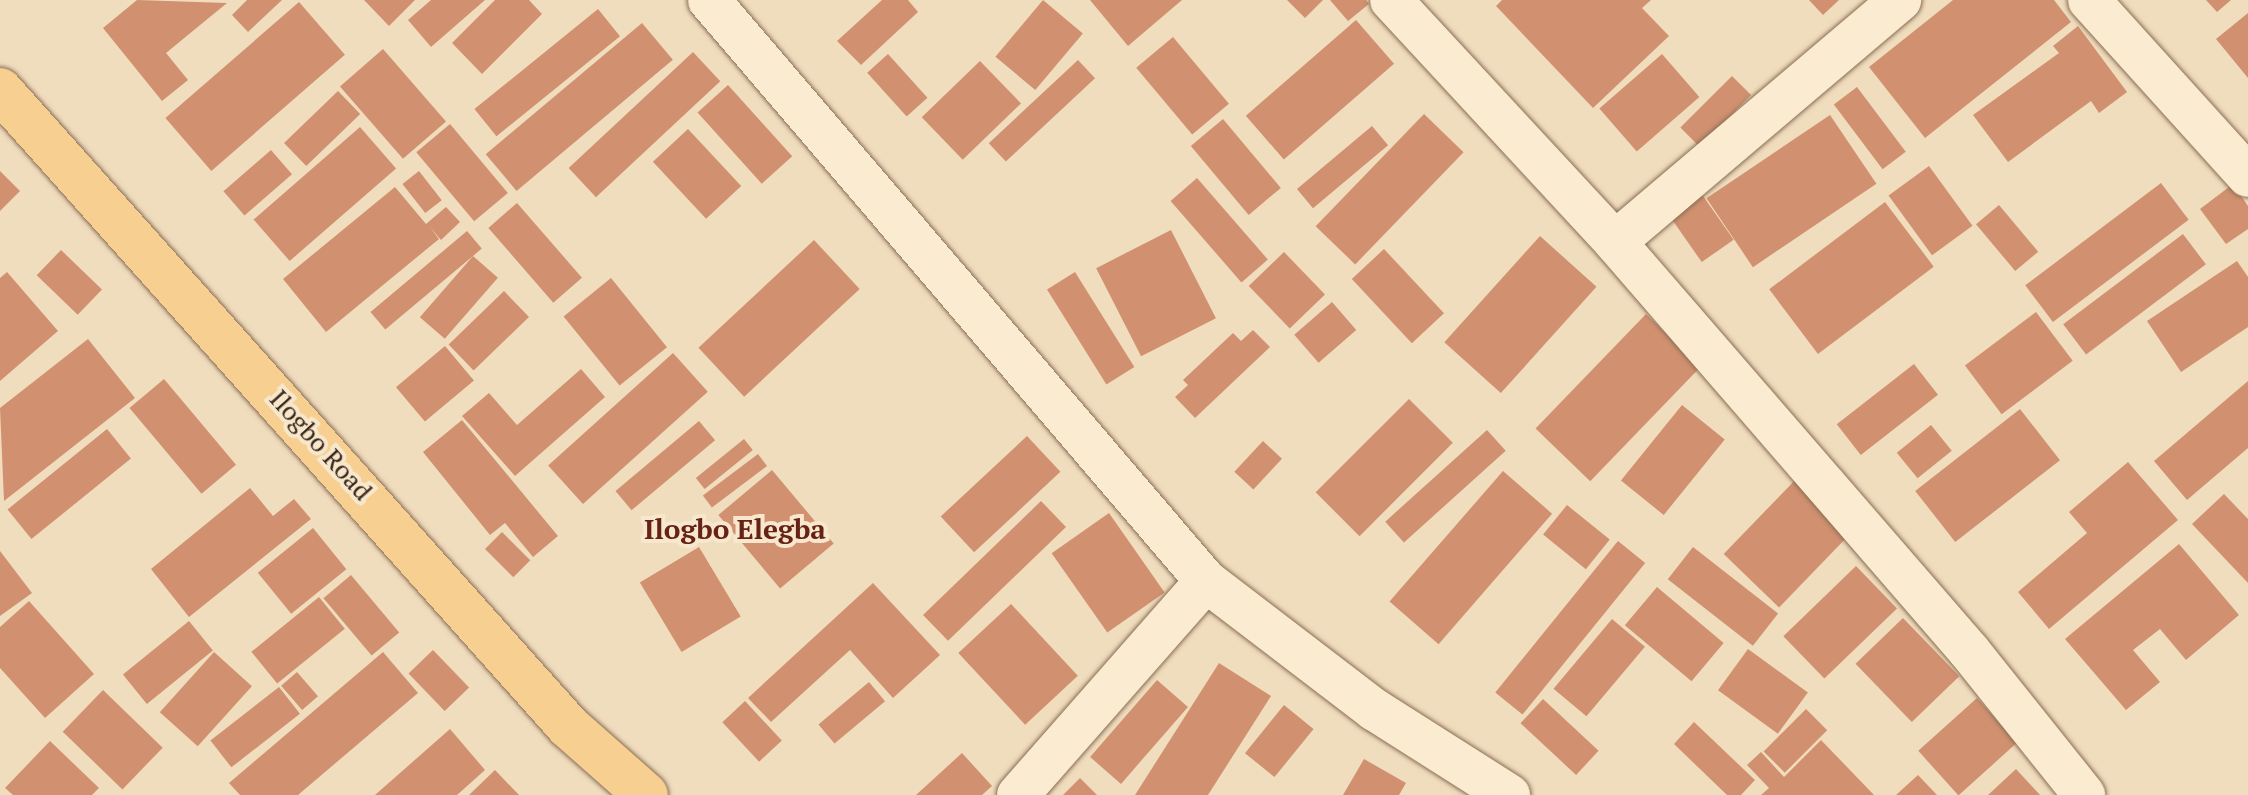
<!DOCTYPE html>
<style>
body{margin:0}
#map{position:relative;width:2248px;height:795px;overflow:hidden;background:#f0ddbd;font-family:"PT Serif",serif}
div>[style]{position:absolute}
.building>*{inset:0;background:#d19170;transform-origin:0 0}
.roads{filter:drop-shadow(0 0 2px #896d55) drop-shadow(0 0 2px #896d55)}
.minor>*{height:42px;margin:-21px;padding:0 21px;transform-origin:21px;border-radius:21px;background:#fbebd1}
.major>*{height:44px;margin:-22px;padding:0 22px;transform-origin:22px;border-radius:22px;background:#f7cf91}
span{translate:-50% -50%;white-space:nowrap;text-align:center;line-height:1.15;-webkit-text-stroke:8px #f7e8cd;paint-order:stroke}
.street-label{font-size:26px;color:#38261b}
.neighbourhood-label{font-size:28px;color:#672218;font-weight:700}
</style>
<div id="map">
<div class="building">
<div style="clip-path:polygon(137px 0,227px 3px,166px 53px,188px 80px,162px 101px,103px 28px)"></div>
<div style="clip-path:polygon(247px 0,282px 0,248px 32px,232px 15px)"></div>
<div style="clip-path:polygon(364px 0,415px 0,389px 26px)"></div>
<div style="clip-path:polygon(431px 0,485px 0,431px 47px,408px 20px)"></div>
<div style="clip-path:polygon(495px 0,529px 0,542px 14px,482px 74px,452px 43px)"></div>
<div style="clip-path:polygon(882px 0,908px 0,918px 12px,861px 65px,837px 41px)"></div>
<div style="left:1043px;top:0;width:52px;height:74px;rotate:40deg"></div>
<div style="clip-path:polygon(1090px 0,1182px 0,1128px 46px)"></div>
<div style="clip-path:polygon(1287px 0,1323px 0,1305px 18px)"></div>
<div style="clip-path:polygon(1330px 0,1366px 0,1369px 4px,1348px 21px)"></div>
<div style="clip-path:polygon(1502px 0,1651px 0,1642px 8px,1669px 36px,1593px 108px,1496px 6px)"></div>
<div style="clip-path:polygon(1809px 0,1839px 0,1823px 15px)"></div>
<div style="clip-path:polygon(1953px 0,2054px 0,2071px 22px,1925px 138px,1869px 67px)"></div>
<div style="clip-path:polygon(2206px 0,2231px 0,2217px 12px)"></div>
<div style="left:299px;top:2px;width:70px;height:177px;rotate:49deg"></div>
<div style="left:598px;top:9px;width:35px;height:159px;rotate:51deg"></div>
<div style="clip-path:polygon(2248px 13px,2248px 78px,2216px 39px)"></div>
<div style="left:1356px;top:20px;width:58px;height:146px;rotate:49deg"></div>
<div style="left:642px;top:23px;width:48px;height:204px;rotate:50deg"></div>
<div style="clip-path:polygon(2078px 26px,2127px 92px,2099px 113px,2091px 101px,2008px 162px,1973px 115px,2059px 53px,2053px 46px)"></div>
<div style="left:1173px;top:37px;width:87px;height:48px;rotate:50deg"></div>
<div style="left:383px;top:49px;width:96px;height:57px;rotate:49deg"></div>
<div style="left:693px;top:52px;width:40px;height:170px;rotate:47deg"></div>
<div style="left:888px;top:54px;width:59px;height:28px;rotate:48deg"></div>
<div style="left:1662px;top:54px;width:57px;height:83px;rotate:49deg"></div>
<div style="left:1078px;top:60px;width:25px;height:122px;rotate:47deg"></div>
<div style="left:980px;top:61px;width:59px;height:81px;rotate:46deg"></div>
<div style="left:1732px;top:76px;width:27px;height:73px;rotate:45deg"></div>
<div style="left:728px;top:85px;width:96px;height:41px;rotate:48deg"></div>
<div style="left:1857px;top:87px;width:81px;height:29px;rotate:53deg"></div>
<div style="left:338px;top:91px;width:32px;height:75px;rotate:46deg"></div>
<div style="left:1424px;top:114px;width:55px;height:156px;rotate:44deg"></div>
<div style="left:1830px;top:115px;width:83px;height:149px;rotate:56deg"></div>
<div style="left:1223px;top:119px;width:90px;height:42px;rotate:50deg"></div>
<div style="left:450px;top:124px;width:90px;height:44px;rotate:50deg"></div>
<div style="left:1372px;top:126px;width:25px;height:98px;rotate:50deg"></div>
<div style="left:360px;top:127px;width:55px;height:141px;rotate:49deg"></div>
<div style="left:688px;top:129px;width:78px;height:48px;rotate:47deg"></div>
<div style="left:271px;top:150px;width:32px;height:63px;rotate:49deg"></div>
<div style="left:1929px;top:166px;width:74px;height:50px;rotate:54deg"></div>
<div style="clip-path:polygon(0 171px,20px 191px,0 211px)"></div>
<div style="left:419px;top:171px;width:37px;height:21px;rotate:52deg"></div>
<div style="left:1197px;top:178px;width:108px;height:35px;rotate:49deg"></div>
<div style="left:2161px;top:183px;width:46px;height:170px;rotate:53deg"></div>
<div style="clip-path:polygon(2233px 184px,2248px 206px,2248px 229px,2226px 244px,2200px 209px)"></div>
<div style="clip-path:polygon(395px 187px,426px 224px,446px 207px,460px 222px,441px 240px,430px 227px,439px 239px,326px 332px,283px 279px)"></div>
<div style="left:1701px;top:193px;width:57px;height:39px;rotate:55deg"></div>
<div style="left:1885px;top:202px;width:81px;height:145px;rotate:53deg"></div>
<div style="left:517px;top:203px;width:99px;height:38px;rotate:49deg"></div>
<div style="left:1999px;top:205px;width:61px;height:30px;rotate:50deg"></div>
<div style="left:1171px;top:230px;width:99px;height:84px;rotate:63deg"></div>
<div style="left:467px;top:231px;width:23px;height:126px;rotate:50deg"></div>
<div style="left:2183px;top:234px;width:38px;height:150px;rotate:53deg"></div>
<div style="left:1540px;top:236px;width:76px;height:143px;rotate:42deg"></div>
<div style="left:814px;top:240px;width:67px;height:158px;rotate:47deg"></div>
<div style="left:1384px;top:249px;width:88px;height:44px;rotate:47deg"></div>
<div style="left:61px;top:250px;width:57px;height:35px;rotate:44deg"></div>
<div style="left:1284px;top:252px;width:59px;height:49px;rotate:46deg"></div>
<div style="left:473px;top:256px;width:33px;height:81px;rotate:41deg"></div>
<div style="clip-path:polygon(2237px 261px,2248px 277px,2248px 327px,2181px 372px,2147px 321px)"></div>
<div style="clip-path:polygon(7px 272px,58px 331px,0 381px,0 278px)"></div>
<div style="left:1075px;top:272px;width:112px;height:33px;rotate:58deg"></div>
<div style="left:611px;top:278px;width:89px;height:61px;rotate:51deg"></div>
<div style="left:504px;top:291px;width:36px;height:77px;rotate:46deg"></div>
<div style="left:1332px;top:302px;width:37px;height:50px;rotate:49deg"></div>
<div style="left:2036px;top:312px;width:61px;height:89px;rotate:53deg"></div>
<div style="left:1646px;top:314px;width:76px;height:159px;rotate:44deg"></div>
<div style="clip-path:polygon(1253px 330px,1270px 347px,1195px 418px,1175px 397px,1188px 385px,1183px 380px,1233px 333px,1241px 341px)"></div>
<div style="clip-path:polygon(88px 339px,135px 398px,4px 501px,0 408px)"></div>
<div style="left:445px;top:346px;width:45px;height:64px;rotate:50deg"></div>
<div style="left:673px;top:353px;width:52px;height:168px;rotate:48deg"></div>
<div style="left:1914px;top:364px;width:39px;height:98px;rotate:52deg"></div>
<div style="clip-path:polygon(581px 369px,605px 397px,515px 476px,462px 416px,489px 393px,517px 425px)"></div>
<div style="left:164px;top:379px;width:112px;height:45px;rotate:50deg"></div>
<div style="clip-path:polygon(2248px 381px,2248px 448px,2187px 500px,2154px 461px)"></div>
<div style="left:1409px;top:399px;width:62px;height:132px;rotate:45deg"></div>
<div style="left:1682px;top:405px;width:55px;height:97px;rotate:39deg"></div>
<div style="left:2020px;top:409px;width:65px;height:133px;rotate:52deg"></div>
<div style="clip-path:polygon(462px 420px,558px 536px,533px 557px,505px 523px,490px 535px,423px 452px)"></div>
<div style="left:699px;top:421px;width:25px;height:109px;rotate:50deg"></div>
<div style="left:1931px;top:425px;width:33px;height:44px;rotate:51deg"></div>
<div style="left:107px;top:429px;width:38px;height:128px;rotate:51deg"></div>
<div style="left:1487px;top:430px;width:28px;height:137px;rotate:48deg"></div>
<div style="left:1027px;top:436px;width:49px;height:118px;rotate:47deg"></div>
<div style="left:744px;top:439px;width:14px;height:62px;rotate:51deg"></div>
<div style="left:1263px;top:441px;width:26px;height:42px;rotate:43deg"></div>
<div style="left:758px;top:454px;width:15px;height:69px;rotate:53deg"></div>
<div style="clip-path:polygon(2128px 462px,2178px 520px,2049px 629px,2018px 592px,2087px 533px,2069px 512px)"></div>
<div style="left:772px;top:470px;width:96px;height:70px;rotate:50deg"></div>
<div style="left:1503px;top:471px;width:65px;height:173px;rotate:41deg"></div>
<div style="left:1798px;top:477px;width:77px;height:107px;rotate:44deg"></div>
<div style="clip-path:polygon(250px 488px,273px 516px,294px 499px,311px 519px,189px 617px,151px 569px)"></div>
<div style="clip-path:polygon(2224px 494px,2248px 519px,2248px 583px,2192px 524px)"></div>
<div style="left:1041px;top:501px;width:36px;height:164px;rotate:46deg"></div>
<div style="left:1567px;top:505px;width:55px;height:38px;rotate:39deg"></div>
<div style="left:1109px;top:513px;width:97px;height:70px;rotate:55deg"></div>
<div style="left:313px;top:528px;width:53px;height:71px;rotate:51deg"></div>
<div style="left:502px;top:532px;width:40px;height:24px;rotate:45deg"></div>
<div style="left:1618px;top:541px;width:35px;height:195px;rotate:39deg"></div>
<div style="clip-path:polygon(2179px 544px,2239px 615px,2186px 660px,2160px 629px,2133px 650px,2160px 682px,2126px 710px,2065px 639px)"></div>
<div style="left:699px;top:547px;width:81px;height:69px;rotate:59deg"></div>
<div style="left:1693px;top:547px;width:108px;height:41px;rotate:38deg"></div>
<div style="clip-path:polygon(0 551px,32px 593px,0 616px)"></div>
<div style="left:1856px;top:566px;width:59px;height:101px;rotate:46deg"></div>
<div style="left:351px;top:575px;width:75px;height:36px;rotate:50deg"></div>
<div style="clip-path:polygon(873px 583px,940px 655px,893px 698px,850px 650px,771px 722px,748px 698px)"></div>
<div style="left:1657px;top:587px;width:87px;height:50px;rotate:40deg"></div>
<div style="left:319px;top:597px;width:41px;height:87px;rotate:51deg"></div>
<div style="clip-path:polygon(29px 601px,94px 674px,45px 718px,0 668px,0 627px)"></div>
<div style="left:1011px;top:604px;width:98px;height:72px;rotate:47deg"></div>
<div style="left:1903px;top:618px;width:81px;height:66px;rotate:46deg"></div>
<div style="left:1612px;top:619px;width:43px;height:91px;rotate:40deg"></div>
<div style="left:189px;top:621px;width:38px;height:85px;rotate:51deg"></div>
<div style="left:1748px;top:649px;width:74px;height:51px;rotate:36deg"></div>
<div style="left:433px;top:650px;width:52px;height:34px;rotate:46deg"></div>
<div style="left:214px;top:652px;width:51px;height:81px;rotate:42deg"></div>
<div style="clip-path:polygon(383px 652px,418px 693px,298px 795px,240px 795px,229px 783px)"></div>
<div style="clip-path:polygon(1219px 663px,1271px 696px,1208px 795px,1135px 795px)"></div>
<div style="left:297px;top:672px;width:32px;height:21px;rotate:49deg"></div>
<div style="left:1157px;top:680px;width:41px;height:102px;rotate:41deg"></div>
<div style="left:869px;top:682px;width:25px;height:66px;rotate:50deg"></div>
<div style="left:279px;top:687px;width:34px;height:87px;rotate:52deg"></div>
<div style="left:103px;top:690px;width:83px;height:58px;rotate:44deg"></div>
<div style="left:1977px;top:698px;width:60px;height:79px;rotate:48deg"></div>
<div style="left:1543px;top:699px;width:76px;height:33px;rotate:43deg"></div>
<div style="left:745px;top:701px;width:54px;height:31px;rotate:47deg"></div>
<div style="left:1284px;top:705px;width:38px;height:62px;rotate:39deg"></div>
<div style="left:1806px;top:709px;width:30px;height:60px;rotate:45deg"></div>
<div style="clip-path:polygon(1694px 722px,1755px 780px,1741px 795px,1727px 795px,1674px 744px)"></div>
<div style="clip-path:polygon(450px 729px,485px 770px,457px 795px,375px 795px)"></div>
<div style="clip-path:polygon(1821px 740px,1874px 795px,1761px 795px,1769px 788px,1747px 765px,1761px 752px,1784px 777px)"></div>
<div style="clip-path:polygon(50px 741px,99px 788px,92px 795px,13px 795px,5px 788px)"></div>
<div style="clip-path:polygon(962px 753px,992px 786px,982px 795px,916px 795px)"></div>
<div style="clip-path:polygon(1364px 759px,1406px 783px,1399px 795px,1343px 795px)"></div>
<div style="clip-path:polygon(2016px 769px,2040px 795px,1988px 795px)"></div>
<div style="clip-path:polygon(495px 770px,519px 795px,469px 795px)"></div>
<div style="clip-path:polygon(1918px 775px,1937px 795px,1896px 795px)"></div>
<div style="clip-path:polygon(1080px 778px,1097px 795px,1063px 795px)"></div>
</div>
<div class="roads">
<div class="minor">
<div style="left:709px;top:0;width:765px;rotate:49.46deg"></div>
<div style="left:1206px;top:581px;width:213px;rotate:37.4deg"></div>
<div style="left:1375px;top:710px;width:159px;rotate:32.4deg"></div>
<div style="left:1391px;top:0;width:330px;rotate:47.2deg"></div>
<div style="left:1615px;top:242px;width:542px;rotate:49.11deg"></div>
<div style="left:1970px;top:652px;width:183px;rotate:51.4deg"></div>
<div style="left:2089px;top:0;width:237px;rotate:47.9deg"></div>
<div style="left:1615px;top:242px;width:374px;rotate:-40.3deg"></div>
<div style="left:1018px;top:795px;width:285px;rotate:-48.7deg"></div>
</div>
<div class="major">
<div style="left:0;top:90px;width:853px;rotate:48.23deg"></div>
<div style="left:568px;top:726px;width:104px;rotate:41.5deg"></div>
</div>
</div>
<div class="street-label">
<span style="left:321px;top:445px;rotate:48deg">Ilogbo Road</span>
</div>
<div class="neighbourhood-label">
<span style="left:735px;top:529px">Ilogbo Elegba</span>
</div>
</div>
